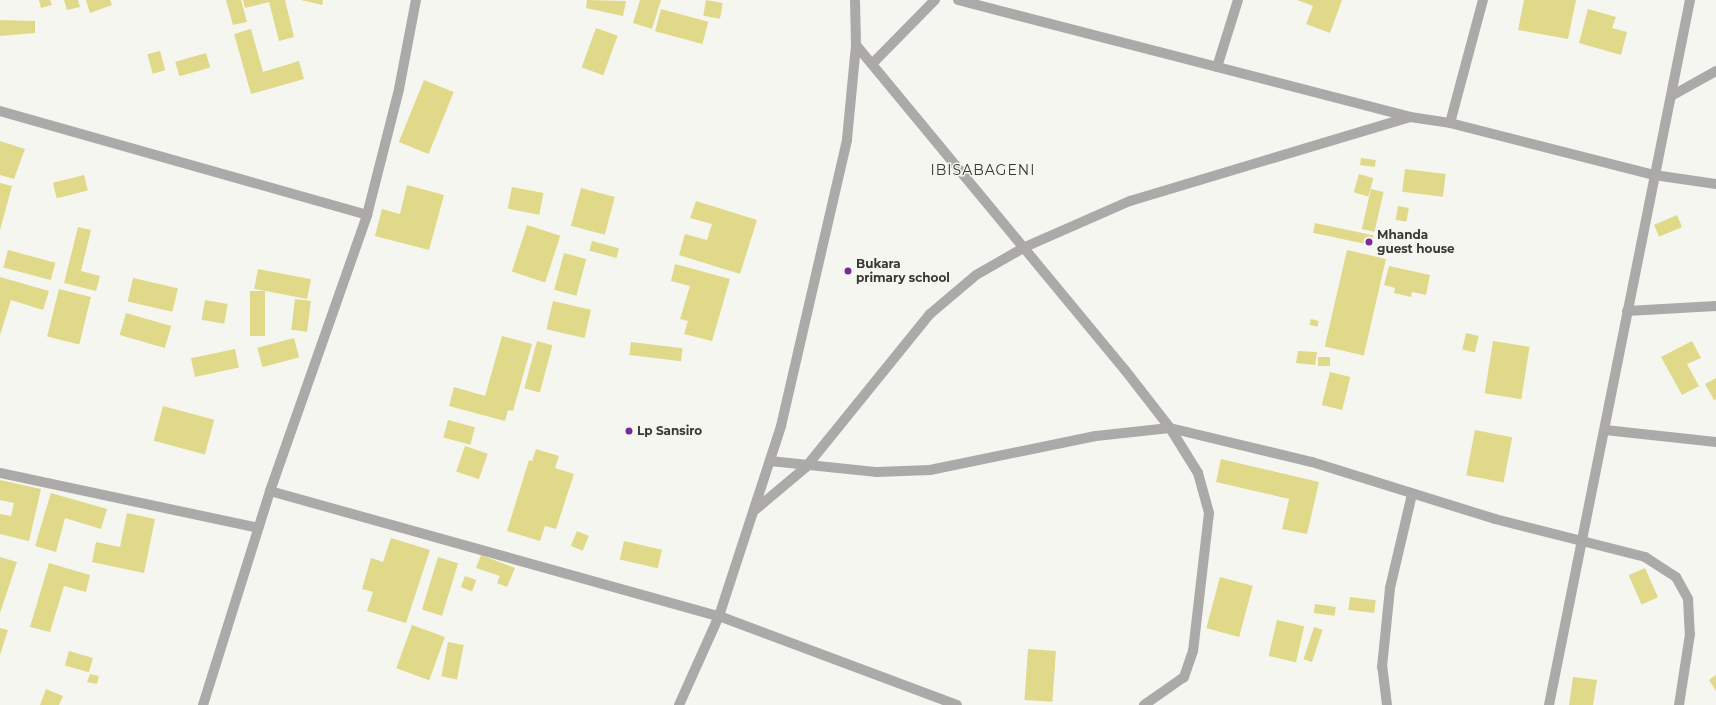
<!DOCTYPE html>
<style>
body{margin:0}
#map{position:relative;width:1716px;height:705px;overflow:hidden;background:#f6f6f0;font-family:Montserrat,sans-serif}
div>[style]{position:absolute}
.building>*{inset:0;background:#e0d989;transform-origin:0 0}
.minor>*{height:10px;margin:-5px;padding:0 5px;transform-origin:5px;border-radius:5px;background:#abaaa8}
.dots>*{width:11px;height:11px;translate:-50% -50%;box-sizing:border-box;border:2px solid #f6f6f0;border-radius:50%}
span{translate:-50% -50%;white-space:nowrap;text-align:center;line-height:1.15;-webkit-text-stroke:3px #f6f6f0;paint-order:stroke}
.poi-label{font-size:12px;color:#383835;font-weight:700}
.left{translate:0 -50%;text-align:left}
.quarter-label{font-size:14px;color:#373733;letter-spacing:1px}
</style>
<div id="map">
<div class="building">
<div style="clip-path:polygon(39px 0,50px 0,52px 5px,41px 8px)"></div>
<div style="clip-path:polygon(64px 0,78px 0,80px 7px,67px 10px)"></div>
<div style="clip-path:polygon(86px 0,110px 0,112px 5px,90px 13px)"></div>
<div style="clip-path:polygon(226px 0,241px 0,247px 22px,233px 25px)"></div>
<div style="clip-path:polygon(243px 0,285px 0,294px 37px,279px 41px,269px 2px,245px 8px)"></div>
<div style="clip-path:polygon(301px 0,323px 0,322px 5px)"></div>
<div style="clip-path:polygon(587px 0,626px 1px,623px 16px,586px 8px)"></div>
<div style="clip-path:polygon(640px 0,661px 0,652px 29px,633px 23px)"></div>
<div style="left:706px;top:0;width:17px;height:16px;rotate:10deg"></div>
<div style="clip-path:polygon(1297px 0,1342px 0,1330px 33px,1306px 24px,1313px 6px)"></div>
<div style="clip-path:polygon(1524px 0,1576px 0,1568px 39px,1518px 30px)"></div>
<div style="left:661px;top:9px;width:49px;height:23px;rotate:15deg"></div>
<div style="clip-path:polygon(1588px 9px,1616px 17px,1612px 28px,1627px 32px,1621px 55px,1579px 43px)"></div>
<div style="clip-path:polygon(0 20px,35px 21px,35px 33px,0 36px)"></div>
<div style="left:596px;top:28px;width:23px;height:42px;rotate:20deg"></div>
<div style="clip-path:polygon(251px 29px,263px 72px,299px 61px,304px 79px,251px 94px,234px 34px)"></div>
<div style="left:160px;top:51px;width:20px;height:13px;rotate:75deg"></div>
<div style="left:206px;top:53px;width:15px;height:32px;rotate:74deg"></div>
<div style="left:424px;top:80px;width:32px;height:67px;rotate:22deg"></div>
<div style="clip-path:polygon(0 141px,25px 149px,14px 179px,0 175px)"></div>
<div style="left:1361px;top:158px;width:15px;height:7px;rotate:8deg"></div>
<div style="left:1405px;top:169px;width:41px;height:23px;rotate:7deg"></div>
<div style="left:1359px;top:174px;width:15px;height:19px;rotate:16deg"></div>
<div style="left:84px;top:175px;width:16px;height:32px;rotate:76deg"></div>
<div style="clip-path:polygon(0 183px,12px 186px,0 230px)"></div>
<div style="clip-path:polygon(407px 185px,444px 195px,429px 250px,375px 236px,382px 209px,400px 214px)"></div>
<div style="left:512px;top:187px;width:32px;height:22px;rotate:11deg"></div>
<div style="left:581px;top:188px;width:35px;height:39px;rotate:15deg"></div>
<div style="left:1371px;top:189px;width:13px;height:41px;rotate:13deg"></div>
<div style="clip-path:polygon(696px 201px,757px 220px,740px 274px,679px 255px,685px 234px,707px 240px,712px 224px,690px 218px)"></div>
<div style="left:1398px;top:206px;width:11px;height:14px;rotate:10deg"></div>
<div style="left:1677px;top:215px;width:13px;height:25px;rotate:67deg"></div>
<div style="left:1315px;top:223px;width:60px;height:10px;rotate:12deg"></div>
<div style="left:527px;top:225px;width:35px;height:49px;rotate:18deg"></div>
<div style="clip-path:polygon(78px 227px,91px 230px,81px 271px,100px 276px,96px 291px,64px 283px)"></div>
<div style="left:592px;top:241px;width:28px;height:10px;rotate:15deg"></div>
<div style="left:8px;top:250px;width:49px;height:18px;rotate:15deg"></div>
<div style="left:1347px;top:250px;width:40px;height:99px;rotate:13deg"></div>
<div style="left:564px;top:253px;width:23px;height:38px;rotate:15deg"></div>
<div style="clip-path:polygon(675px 264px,730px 279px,712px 341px,684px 334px,688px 321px,680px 319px,690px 286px,671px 281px)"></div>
<div style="clip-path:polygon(1389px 266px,1430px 275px,1426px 295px,1412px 292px,1411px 297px,1394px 293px,1395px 288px,1384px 285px)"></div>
<div style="left:258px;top:269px;width:54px;height:20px;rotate:11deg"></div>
<div style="clip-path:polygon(0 277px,49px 291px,43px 310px,11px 300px,0 335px)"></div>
<div style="left:133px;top:278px;width:46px;height:24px;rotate:13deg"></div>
<div style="left:59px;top:289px;width:33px;height:49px;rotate:14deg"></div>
<div style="left:265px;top:291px;width:45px;height:15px;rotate:90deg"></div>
<div style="left:295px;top:299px;width:16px;height:31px;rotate:7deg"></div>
<div style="left:205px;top:300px;width:23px;height:20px;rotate:10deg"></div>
<div style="left:553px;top:301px;width:39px;height:29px;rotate:13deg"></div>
<div style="left:126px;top:313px;width:47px;height:23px;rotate:16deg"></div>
<div style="left:1311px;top:319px;width:8px;height:6px;rotate:14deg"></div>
<div style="left:1466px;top:333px;width:13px;height:17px;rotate:13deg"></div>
<div style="clip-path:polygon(502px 336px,532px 344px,513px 411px,508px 410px,505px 421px,449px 406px,454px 387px,485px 396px)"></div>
<div style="left:294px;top:338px;width:20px;height:38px;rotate:75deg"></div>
<div style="left:537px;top:341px;width:16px;height:49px;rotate:15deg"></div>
<div style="left:1493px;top:341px;width:37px;height:53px;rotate:9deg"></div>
<div style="clip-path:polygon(1692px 341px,1701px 358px,1687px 364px,1699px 386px,1682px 395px,1661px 357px)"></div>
<div style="left:631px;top:342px;width:52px;height:13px;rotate:7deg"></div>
<div style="left:235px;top:349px;width:19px;height:45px;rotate:78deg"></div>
<div style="clip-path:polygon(1298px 351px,1317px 352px,1315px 365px,1296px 363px)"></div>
<div style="left:1318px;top:357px;width:12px;height:9px"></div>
<div style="left:1330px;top:372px;width:21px;height:34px;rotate:14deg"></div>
<div style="clip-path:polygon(1716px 378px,1716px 399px,1714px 400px,1705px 384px)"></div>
<div style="left:163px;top:406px;width:53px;height:36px;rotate:15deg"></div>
<div style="left:448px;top:420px;width:28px;height:18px;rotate:15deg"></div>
<div style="left:1475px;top:430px;width:38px;height:46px;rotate:11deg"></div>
<div style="left:465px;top:446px;width:24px;height:27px;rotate:19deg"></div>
<div style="clip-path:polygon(536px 449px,559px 456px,555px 468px,574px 474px,556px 529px,545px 526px,540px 541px,507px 531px,529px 460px,532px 461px)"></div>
<div style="clip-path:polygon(1221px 459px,1319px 482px,1307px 534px,1282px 529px,1289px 499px,1216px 482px)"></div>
<div style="clip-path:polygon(0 480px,41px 489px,29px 541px,0 534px,0 514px,11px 516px,14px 503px,0 500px)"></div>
<div style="clip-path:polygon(51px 493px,107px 509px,101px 529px,65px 518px,56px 552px,35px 546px)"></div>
<div style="clip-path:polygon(127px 513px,155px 519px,144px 573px,92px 562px,96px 542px,120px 547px)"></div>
<div style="left:577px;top:531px;width:13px;height:16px;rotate:23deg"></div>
<div style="clip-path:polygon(391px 538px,430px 550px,406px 623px,367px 611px,373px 592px,362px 589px,371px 558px,383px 562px)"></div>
<div style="left:624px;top:541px;width:39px;height:19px;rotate:13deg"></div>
<div style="clip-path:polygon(481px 555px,515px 568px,507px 587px,497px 583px,500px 576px,476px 568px)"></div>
<div style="clip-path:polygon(0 557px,17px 562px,0 613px)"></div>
<div style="left:438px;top:557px;width:21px;height:55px;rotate:17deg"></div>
<div style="clip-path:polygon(49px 563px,90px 575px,86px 592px,64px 586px,50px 632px,30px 627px)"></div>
<div style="left:1645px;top:568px;width:32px;height:18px;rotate:66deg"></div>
<div style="left:465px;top:576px;width:12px;height:12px;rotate:20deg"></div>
<div style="left:1220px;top:577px;width:34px;height:53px;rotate:15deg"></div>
<div style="left:1350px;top:597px;width:26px;height:13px;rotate:7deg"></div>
<div style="left:1315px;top:604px;width:21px;height:9px;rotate:8deg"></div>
<div style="left:1277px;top:620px;width:28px;height:37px;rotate:13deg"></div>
<div style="left:412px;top:625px;width:35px;height:46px;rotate:20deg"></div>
<div style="left:1314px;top:627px;width:9px;height:34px;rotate:18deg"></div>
<div style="clip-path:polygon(0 628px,8px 630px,0 655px)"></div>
<div style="left:448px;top:642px;width:16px;height:35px;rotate:11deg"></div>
<div style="left:1028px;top:649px;width:28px;height:51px;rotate:4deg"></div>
<div style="left:69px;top:651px;width:25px;height:15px;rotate:16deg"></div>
<div style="clip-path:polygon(90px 674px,99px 676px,97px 684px,87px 682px)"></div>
<div style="clip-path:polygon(1716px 675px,1716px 691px,1709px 680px)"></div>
<div style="clip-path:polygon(1573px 677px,1597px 680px,1593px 705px,1569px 705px)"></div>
<div style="clip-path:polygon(46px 689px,63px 696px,59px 705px,40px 705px)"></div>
</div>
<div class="minor">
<div style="left:958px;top:0;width:467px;rotate:14.5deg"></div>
<div style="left:1410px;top:117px;width:40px;rotate:8.5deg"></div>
<div style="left:1450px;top:123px;width:211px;rotate:14.3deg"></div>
<div style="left:1654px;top:175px;width:63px;rotate:8.3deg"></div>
<div style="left:856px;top:45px;width:422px;rotate:50.4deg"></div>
<div style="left:1125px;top:370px;width:73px;rotate:52.2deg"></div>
<div style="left:1170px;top:428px;width:53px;rotate:58.1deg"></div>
<div style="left:1198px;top:473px;width:41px;rotate:74.6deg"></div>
<div style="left:1209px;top:513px;width:139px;rotate:96.6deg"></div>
<div style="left:1193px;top:651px;width:28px;rotate:109deg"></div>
<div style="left:1184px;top:677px;width:49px;rotate:145deg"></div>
<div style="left:872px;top:64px;width:90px;rotate:-45.5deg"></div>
<div style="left:1217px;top:67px;width:70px;rotate:-72.6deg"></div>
<div style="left:1673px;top:95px;width:49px;rotate:-29.2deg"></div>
<div style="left:0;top:111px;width:381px;rotate:15.8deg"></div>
<div style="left:1450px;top:123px;width:127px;rotate:-75deg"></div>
<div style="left:1627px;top:311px;width:89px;rotate:-3.2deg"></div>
<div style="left:1605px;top:430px;width:112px;rotate:6.2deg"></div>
<div style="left:770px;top:461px;width:108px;rotate:5.9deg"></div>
<div style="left:877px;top:472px;width:53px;rotate:-2.2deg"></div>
<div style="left:930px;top:470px;width:169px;rotate:-11.6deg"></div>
<div style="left:1096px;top:436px;width:74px;rotate:-6.2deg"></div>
<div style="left:1170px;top:428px;width:146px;rotate:13.5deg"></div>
<div style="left:1312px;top:462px;width:192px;rotate:17.3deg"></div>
<div style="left:1495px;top:519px;width:155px;rotate:14.2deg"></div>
<div style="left:1645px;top:557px;width:37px;rotate:33deg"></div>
<div style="left:1676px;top:577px;width:25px;rotate:61deg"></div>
<div style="left:1688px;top:599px;width:35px;rotate:87deg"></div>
<div style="left:1690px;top:634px;width:72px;rotate:98.8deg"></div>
<div style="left:0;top:473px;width:264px;rotate:12deg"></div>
<div style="left:270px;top:491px;width:466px;rotate:15.6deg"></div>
<div style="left:719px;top:616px;width:254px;rotate:20.5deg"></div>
<div style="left:755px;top:510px;width:67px;rotate:-40.1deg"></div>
<div style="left:806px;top:467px;width:197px;rotate:-51deg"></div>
<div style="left:930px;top:314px;width:60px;rotate:-40.3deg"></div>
<div style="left:976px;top:275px;width:56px;rotate:-29.7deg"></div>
<div style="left:1025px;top:247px;width:115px;rotate:-23.7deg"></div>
<div style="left:1130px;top:201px;width:292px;rotate:-16.7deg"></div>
<div style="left:203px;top:705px;width:224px;rotate:-72.6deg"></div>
<div style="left:270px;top:491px;width:293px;rotate:-70.6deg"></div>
<div style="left:367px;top:215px;width:130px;rotate:-75.7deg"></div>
<div style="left:399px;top:89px;width:91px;rotate:-79.2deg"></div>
<div style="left:679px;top:705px;width:98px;rotate:-65.8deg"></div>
<div style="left:719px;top:616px;width:200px;rotate:-71.9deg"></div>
<div style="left:781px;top:426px;width:294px;rotate:-77deg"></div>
<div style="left:847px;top:139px;width:94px;rotate:-84.5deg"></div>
<div style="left:856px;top:45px;width:45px;rotate:-91.3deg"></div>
<div style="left:1387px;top:705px;width:38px;rotate:-97deg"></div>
<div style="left:1382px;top:667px;width:79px;rotate:-84.2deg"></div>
<div style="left:1390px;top:588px;width:97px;rotate:-76.8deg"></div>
<div style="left:1549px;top:705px;width:719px;rotate:-78.69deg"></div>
</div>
<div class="dots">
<div style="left:1369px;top:242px;background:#792a9a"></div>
<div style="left:848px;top:271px;background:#792a9a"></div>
<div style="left:629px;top:431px;background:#792a9a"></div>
</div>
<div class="poi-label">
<span class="left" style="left:1377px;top:242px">Mhanda<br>guest house</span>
<span class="left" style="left:856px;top:271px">Bukara<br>primary school</span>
<span class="left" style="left:637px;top:431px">Lp Sansiro</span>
</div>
<div class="quarter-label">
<span style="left:983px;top:170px">IBISABAGENI</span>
</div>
</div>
